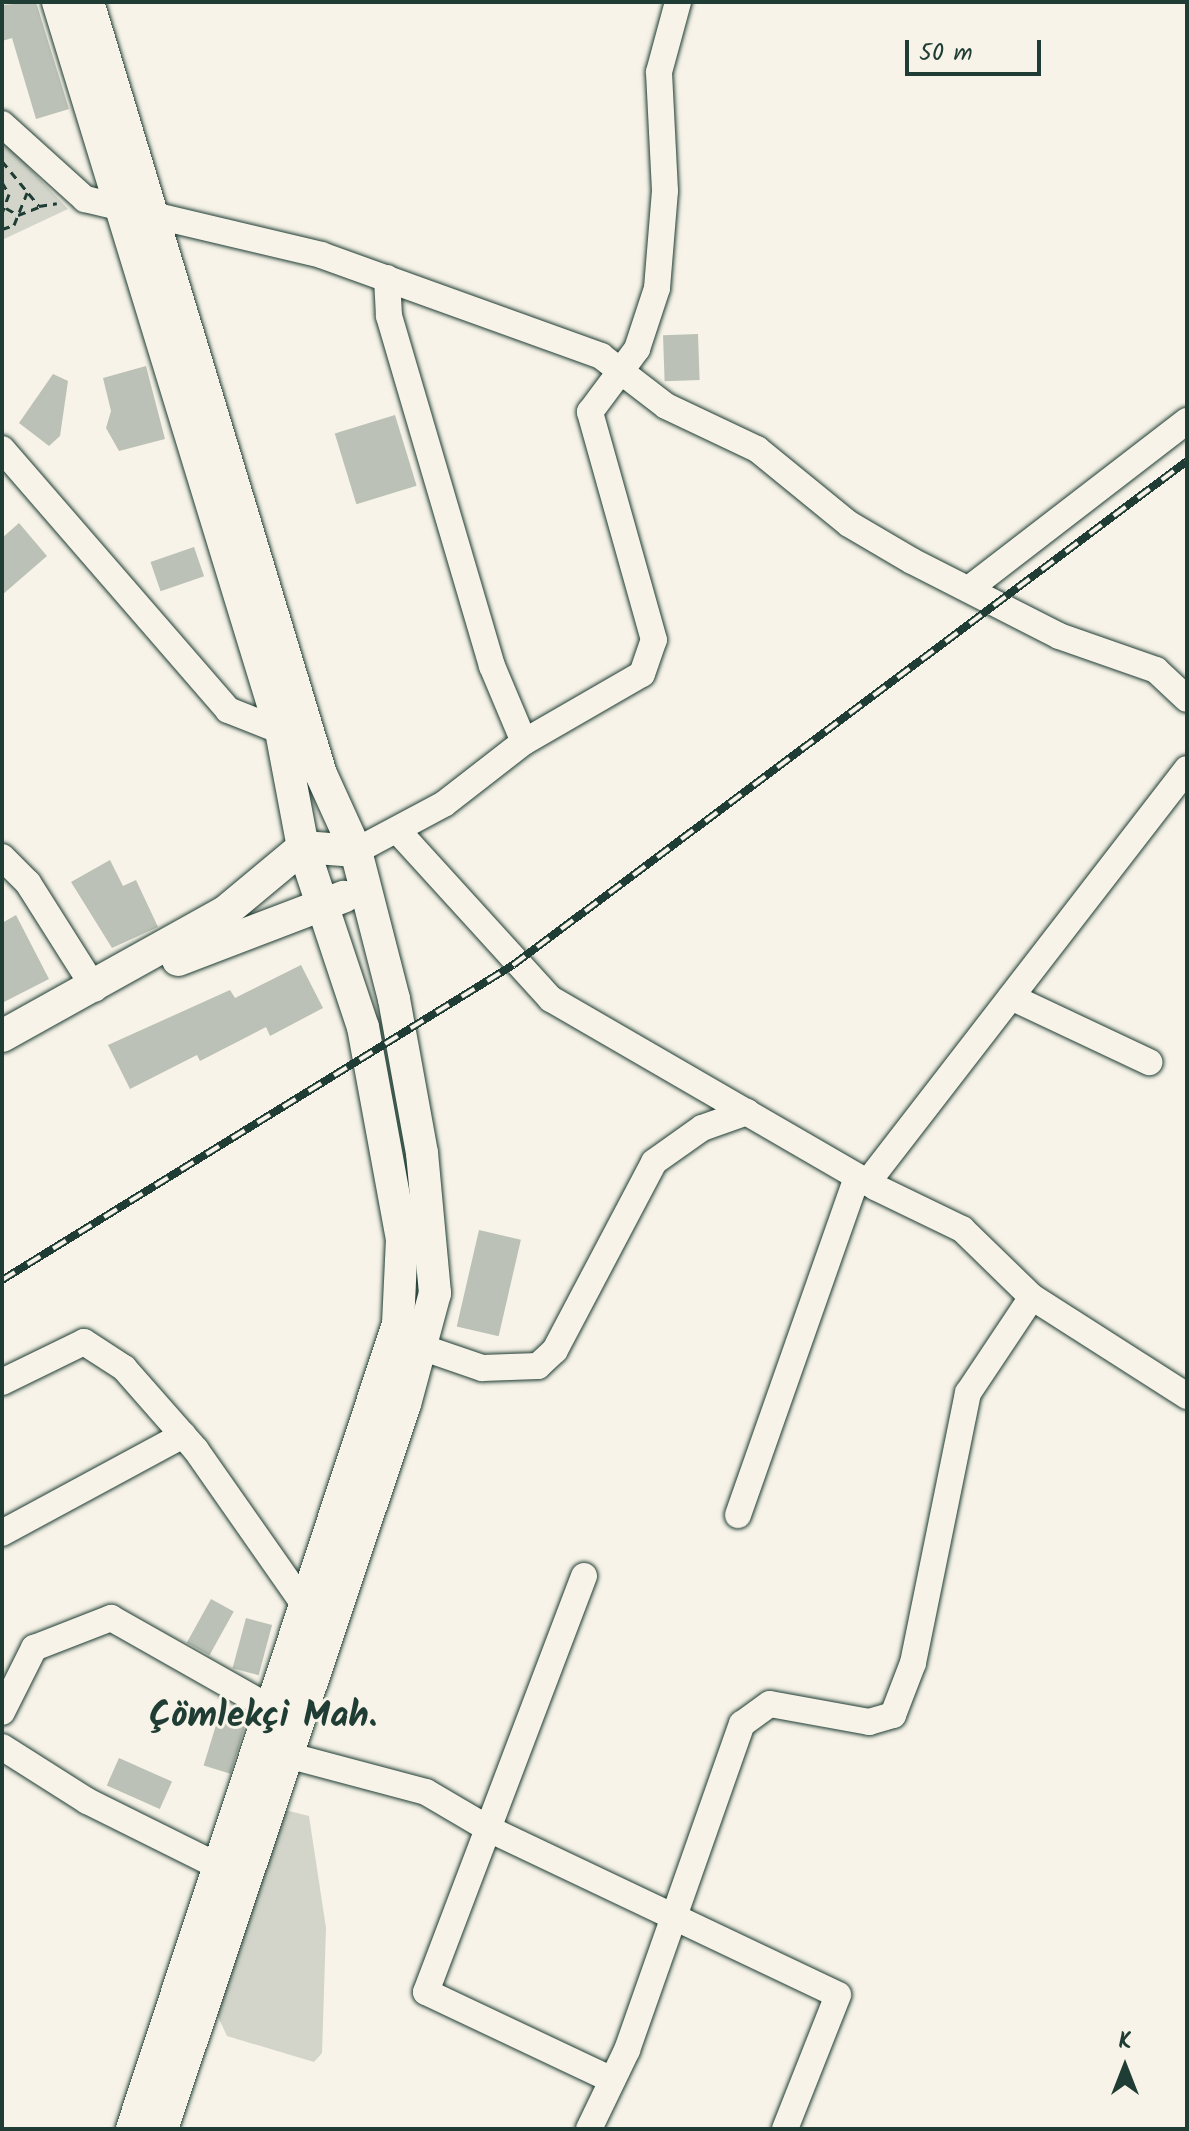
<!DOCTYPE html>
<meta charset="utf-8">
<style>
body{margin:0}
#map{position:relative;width:1189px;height:2131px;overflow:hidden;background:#f7f3e8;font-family:Kalam,sans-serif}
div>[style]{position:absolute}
.green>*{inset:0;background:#d3d5ca}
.building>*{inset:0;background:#bbc1b6;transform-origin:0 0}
.path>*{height:3px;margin-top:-1.5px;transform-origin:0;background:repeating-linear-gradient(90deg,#1f3d34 0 8px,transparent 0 14px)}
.roads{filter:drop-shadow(0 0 2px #1f3d34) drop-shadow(0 0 2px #1f3d34)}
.minor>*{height:26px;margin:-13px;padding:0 13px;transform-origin:13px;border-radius:13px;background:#f7f3e8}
.major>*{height:32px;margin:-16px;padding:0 16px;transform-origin:16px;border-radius:16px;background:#f7f3e8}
.rail>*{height:8px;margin-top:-4px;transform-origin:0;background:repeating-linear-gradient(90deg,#f7f3e8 0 15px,#1f3d34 0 30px);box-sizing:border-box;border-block:2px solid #1f3d34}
span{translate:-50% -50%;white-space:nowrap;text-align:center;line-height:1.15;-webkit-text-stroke:6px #f7f3e8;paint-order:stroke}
.district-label{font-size:36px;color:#1f3d34;font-weight:700}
.frame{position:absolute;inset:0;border:4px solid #1f3d34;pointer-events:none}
.north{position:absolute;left:1085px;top:2027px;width:80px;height:80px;-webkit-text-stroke:6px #f7f3e8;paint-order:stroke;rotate:0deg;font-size:22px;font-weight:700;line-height:32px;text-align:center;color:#1f3d34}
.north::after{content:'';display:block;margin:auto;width:28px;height:36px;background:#1f3d34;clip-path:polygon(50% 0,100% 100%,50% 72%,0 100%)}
.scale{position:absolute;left:905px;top:40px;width:136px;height:36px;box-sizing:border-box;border:4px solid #1f3d34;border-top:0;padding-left:10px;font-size:24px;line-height:28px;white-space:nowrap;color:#1f3d34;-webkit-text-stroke:6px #f7f3e8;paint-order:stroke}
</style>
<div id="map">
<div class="green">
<div style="clip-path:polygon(2px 139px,68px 209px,2px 240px)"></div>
<div style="clip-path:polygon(281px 1809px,309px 1816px,326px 1928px,322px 2053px,314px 2062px,227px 2036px,214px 2008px)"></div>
</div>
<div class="building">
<div style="clip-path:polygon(36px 2px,69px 109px,36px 119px,12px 38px,2px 41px,2px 5px)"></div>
<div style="left:698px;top:334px;width:46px;height:35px;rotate:88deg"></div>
<div style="clip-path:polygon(146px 366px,165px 439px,119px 451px,106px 428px,111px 411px,103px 378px)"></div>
<div style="clip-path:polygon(53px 374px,68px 381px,60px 436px,49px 446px,19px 423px)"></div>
<div style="left:395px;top:415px;width:74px;height:63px;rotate:73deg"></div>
<div style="clip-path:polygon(19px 523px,47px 556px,2px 595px,2px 538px)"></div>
<div style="left:194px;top:547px;width:31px;height:46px;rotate:71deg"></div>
<div style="clip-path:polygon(110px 860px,123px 886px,136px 880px,158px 927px,112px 948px,71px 882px)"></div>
<div style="clip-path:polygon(16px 915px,49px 979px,2px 1003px,2px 923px)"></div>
<div style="clip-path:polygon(301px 965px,323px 1008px,270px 1036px,266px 1027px,200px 1061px,197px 1055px,130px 1089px,108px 1045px,230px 990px,235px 998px)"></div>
<div style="left:479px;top:1230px;width:43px;height:99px;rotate:13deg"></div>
<div style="left:211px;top:1599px;width:26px;height:50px;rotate:29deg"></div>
<div style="left:246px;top:1618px;width:27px;height:52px;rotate:15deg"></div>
<div style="left:220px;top:1712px;width:28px;height:56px;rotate:17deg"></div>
<div style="left:119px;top:1758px;width:58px;height:30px;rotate:24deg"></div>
</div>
<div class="path">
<div style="left:2px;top:161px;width:58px;rotate:50.6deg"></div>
<div style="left:39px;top:206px;width:18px;rotate:-9deg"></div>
<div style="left:2px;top:182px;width:14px;rotate:60deg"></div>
<div style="left:9px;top:194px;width:20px;rotate:110deg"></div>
<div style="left:6px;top:208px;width:14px;rotate:30deg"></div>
<div style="left:18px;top:215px;width:22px;rotate:-21deg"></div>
<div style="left:2px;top:229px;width:13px;rotate:-18deg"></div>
<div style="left:14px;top:225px;width:35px;rotate:-68deg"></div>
</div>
<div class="roads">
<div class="minor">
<div style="left:2px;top:124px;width:112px;rotate:42.1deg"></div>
<div style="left:85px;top:199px;width:243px;rotate:13.3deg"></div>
<div style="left:321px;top:255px;width:298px;rotate:19.8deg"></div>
<div style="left:601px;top:356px;width:82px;rotate:37.6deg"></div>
<div style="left:666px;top:406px;width:101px;rotate:25.3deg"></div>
<div style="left:757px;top:449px;width:119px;rotate:39.2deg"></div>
<div style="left:849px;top:524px;width:73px;rotate:30.4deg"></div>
<div style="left:912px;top:561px;width:165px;rotate:27deg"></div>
<div style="left:1059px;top:636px;width:103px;rotate:19.3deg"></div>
<div style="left:1156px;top:670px;width:42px;rotate:43.1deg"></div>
<div style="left:387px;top:278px;width:38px;rotate:87deg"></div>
<div style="left:389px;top:316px;width:365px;rotate:73.6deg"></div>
<div style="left:492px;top:666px;width:82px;rotate:67.2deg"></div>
<div style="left:2px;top:449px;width:345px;rotate:49.1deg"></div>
<div style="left:228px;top:710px;width:57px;rotate:21.6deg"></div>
<div style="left:970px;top:588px;width:274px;rotate:-37.6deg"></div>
<div style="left:397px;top:830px;width:229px;rotate:47.7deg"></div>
<div style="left:551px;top:999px;width:375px;rotate:30.1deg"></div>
<div style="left:875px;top:1187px;width:97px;rotate:25.8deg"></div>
<div style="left:962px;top:1229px;width:98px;rotate:44.2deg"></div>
<div style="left:1032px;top:1297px;width:184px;rotate:32.6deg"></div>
<div style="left:356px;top:851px;width:100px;rotate:-28.1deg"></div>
<div style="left:444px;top:804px;width:101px;rotate:-37.8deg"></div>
<div style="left:524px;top:742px;width:136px;rotate:-30deg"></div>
<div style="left:642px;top:674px;width:36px;rotate:-71deg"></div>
<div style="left:654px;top:640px;width:237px;rotate:-105.7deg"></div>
<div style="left:590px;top:412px;width:79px;rotate:-53.3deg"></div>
<div style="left:637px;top:349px;width:64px;rotate:-71.8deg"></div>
<div style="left:657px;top:288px;width:97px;rotate:-85.3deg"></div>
<div style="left:665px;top:191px;width:119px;rotate:-92.9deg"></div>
<div style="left:659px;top:72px;width:73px;rotate:-74.8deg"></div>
<div style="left:2px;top:857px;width:37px;rotate:45deg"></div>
<div style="left:28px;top:883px;width:125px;rotate:57.7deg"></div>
<div style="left:1011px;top:997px;width:153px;rotate:25.2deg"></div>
<div style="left:867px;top:1183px;width:523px;rotate:-52.3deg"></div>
<div style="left:421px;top:1347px;width:65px;rotate:19deg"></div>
<div style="left:482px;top:1368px;width:56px;rotate:-2deg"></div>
<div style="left:538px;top:1366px;width:23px;rotate:-43deg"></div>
<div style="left:555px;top:1350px;width:212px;rotate:-62.2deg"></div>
<div style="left:654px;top:1162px;width:59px;rotate:-35.3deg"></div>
<div style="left:702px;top:1128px;width:48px;rotate:-19.6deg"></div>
<div style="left:2px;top:1382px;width:91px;rotate:-26deg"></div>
<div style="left:84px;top:1342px;width:48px;rotate:33deg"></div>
<div style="left:124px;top:1368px;width:109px;rotate:48.7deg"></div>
<div style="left:196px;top:1450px;width:192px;rotate:55deg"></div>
<div style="left:738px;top:1515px;width:357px;rotate:-70.6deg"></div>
<div style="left:2px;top:1533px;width:206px;rotate:-28.4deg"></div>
<div style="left:584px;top:1576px;width:445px;rotate:110.8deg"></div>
<div style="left:426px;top:1992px;width:206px;rotate:25.3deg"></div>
<div style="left:2px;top:1712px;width:72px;rotate:-63.4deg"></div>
<div style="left:34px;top:1648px;width:83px;rotate:-21.3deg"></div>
<div style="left:111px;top:1618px;width:185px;rotate:29.5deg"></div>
<div style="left:2px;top:1747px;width:101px;rotate:32.4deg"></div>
<div style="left:87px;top:1801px;width:148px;rotate:26.4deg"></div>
<div style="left:287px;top:1755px;width:144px;rotate:14.9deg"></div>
<div style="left:426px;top:1792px;width:73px;rotate:30.4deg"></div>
<div style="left:489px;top:1829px;width:386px;rotate:25.4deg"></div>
<div style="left:838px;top:1995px;width:144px;rotate:111.6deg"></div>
<div style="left:589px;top:2129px;width:88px;rotate:-64.3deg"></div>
<div style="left:627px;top:2050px;width:346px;rotate:-70.6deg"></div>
<div style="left:742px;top:1724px;width:34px;rotate:-36deg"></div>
<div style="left:770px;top:1704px;width:101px;rotate:10.3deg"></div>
<div style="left:869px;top:1722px;width:25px;rotate:-16deg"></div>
<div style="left:893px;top:1715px;width:56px;rotate:-69deg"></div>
<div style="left:913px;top:1663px;width:276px;rotate:-78.5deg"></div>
<div style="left:968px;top:1393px;width:115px;rotate:-56.3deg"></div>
</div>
<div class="major">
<div style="left:58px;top:2px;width:762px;rotate:72.99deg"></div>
<div style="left:281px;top:731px;width:118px;rotate:79.3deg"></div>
<div style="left:303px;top:847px;width:190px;rotate:71.6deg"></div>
<div style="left:363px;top:1027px;width:216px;rotate:79.6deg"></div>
<div style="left:402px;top:1239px;width:85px;rotate:92.7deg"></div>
<div style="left:398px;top:1324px;width:848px;rotate:108.29deg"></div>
<div style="left:88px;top:2px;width:806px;rotate:73.21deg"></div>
<div style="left:321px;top:774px;width:85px;rotate:65.6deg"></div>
<div style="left:356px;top:851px;width:153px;rotate:75.6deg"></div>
<div style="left:394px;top:999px;width:157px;rotate:79.7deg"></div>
<div style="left:422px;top:1153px;width:141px;rotate:84.7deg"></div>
<div style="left:435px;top:1293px;width:115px;rotate:105.1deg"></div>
<div style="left:405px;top:1404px;width:765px;rotate:108.53deg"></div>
<div style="left:178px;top:960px;width:177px;rotate:-20.9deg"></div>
<div style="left:2px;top:1036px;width:255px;rotate:-29.1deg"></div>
<div style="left:225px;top:912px;width:102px;rotate:-39.8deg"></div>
<div style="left:303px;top:847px;width:53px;rotate:4.3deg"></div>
</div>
</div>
<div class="rail">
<div style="left:2px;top:1280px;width:600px;rotate:-31.65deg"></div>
<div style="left:513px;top:965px;width:842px;rotate:-36.79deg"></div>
</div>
<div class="district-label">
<span style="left:263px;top:1717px">Çömlekçi Mah.</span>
</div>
<div class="frame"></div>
<div class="north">K</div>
<div class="scale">50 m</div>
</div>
